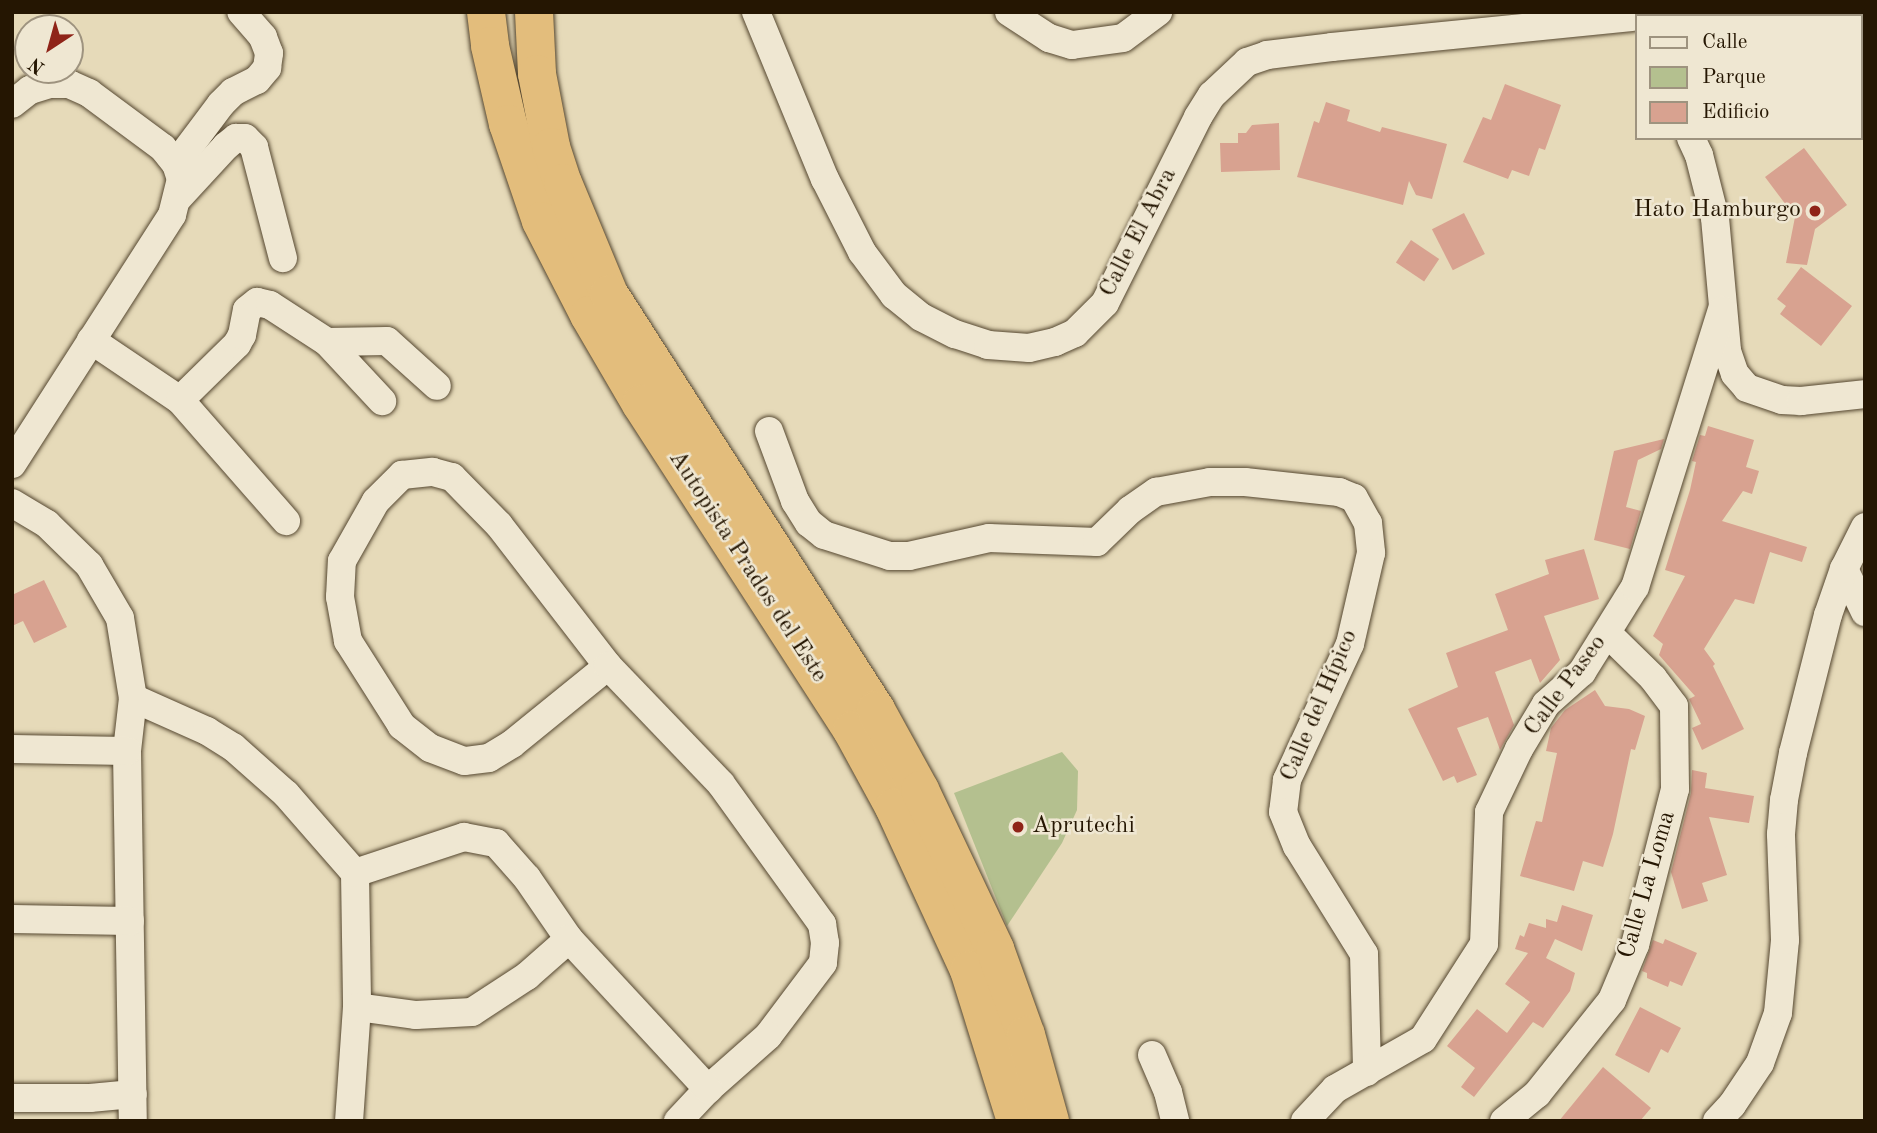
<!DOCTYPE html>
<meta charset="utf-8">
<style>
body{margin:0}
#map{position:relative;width:1877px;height:1133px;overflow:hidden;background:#e6dab9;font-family:"Old Standard TT",serif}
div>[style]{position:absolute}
.green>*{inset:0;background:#b4c08f}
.building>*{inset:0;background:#d8a290;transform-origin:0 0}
.roads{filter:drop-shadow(0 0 2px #554730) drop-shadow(0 0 2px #554730)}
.minor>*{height:28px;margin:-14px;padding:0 14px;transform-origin:14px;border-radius:14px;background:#efe7d2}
.highway>*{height:38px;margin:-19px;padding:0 19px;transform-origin:19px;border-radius:19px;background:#e3bd7c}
.dots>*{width:19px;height:19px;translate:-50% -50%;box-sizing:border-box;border:4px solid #efe7d2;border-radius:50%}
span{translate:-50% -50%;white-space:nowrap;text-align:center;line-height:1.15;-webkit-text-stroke:5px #efe7d2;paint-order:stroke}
.poi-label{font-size:24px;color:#251602}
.right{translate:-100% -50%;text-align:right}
.left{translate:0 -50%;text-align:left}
.street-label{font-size:24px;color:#251602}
.frame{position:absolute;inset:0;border:14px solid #251602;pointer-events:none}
.legend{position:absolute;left:1635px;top:14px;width:228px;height:126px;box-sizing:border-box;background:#efe7d2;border:2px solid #9e937f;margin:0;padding:9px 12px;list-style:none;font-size:21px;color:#251602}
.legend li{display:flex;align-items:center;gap:14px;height:35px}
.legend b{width:35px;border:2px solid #9e937f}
.north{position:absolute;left:14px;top:14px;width:70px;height:70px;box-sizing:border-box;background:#efe7d2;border:2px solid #9e937f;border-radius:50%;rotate:216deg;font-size:19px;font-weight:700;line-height:28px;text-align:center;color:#251602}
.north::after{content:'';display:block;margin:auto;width:24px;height:32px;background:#8f2418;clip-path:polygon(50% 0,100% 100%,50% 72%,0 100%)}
</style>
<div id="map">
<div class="green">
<div style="clip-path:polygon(1062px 752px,1078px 771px,1077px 810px,1062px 843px,1007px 926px,954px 793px)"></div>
</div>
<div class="building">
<div style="clip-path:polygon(1505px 84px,1561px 105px,1545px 150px,1539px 148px,1529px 176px,1512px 170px,1508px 179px,1463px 162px,1483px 117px,1491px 120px)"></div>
<div style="clip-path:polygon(1326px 102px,1350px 110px,1347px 121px,1380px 132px,1382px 127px,1447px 144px,1432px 199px,1416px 195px,1409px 181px,1403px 205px,1297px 177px,1314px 121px,1319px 123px)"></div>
<div style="clip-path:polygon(1279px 123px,1280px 170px,1221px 172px,1220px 143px,1238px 143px,1238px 133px,1246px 133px,1252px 125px)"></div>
<div style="clip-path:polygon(1804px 148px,1847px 205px,1815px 229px,1807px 265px,1786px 263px,1795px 217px,1765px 177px)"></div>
<div style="left:1464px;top:213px;width:46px;height:36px;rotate:63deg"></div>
<div style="left:1411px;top:240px;width:34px;height:27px;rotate:34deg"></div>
<div style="clip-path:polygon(1801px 267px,1852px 306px,1821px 346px,1780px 314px,1786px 306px,1777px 299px)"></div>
<div style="clip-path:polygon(1708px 426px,1754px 440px,1746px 467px,1759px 471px,1752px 494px,1743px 491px,1722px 521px,1807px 547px,1802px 562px,1770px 552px,1754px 604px,1735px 599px,1704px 649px,1715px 664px,1713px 666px,1744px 729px,1702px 750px,1692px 728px,1701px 724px,1689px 699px,1695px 696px,1659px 655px,1663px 644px,1653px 636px,1685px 576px,1665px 570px,1690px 490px,1696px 462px,1692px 461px,1700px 435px,1705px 436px)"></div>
<div style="clip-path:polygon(1664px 439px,1661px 449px,1638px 460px,1626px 507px,1641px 511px,1630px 549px,1594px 540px,1614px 451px)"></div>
<div style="clip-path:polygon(1584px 549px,1599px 599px,1544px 616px,1560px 660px,1540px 683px,1531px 659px,1495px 672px,1514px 725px,1500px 750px,1488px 717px,1457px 728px,1477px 775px,1457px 783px,1454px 776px,1443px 781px,1408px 709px,1458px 687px,1446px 653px,1508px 630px,1495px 594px,1549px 574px,1545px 560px)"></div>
<div style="clip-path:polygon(44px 580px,67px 627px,34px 643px,23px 621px,12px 626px,12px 595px)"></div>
<div style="clip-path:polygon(1595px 690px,1605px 706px,1629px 709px,1645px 716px,1635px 750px,1631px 749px,1613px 834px,1603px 867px,1583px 861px,1574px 891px,1520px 876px,1536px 821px,1542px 822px,1557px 753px,1546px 751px,1551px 728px,1565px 710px)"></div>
<div style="clip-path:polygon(1692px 770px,1707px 773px,1705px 788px,1754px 796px,1749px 823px,1709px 817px,1727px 875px,1702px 883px,1708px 901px,1682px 909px,1671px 872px,1691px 793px)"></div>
<div style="clip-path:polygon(1562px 905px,1593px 915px,1582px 951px,1555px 939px,1546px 958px,1575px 973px,1570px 991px,1543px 1028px,1533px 1022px,1474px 1097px,1461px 1087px,1475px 1068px,1447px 1046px,1477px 1009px,1507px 1033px,1530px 1002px,1505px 984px,1528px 953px,1515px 949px,1520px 935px,1524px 937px,1529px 923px,1546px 928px,1546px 919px,1557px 922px)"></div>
<div style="clip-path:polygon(1665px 939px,1697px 953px,1682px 986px,1670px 981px,1668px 987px,1647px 978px,1647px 973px,1642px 971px,1653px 940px,1663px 944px)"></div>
<div style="clip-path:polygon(1640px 1007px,1681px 1028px,1668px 1053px,1661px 1049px,1649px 1073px,1615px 1055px)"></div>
<div style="clip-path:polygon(1603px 1067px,1651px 1108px,1640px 1121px,1559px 1121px)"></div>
</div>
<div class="roads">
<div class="minor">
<div style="left:756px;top:12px;width:181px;rotate:67.6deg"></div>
<div style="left:825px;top:179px;width:82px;rotate:63.1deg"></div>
<div style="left:862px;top:252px;width:54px;rotate:53.3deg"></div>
<div style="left:894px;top:295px;width:35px;rotate:39deg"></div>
<div style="left:921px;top:317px;width:38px;rotate:27deg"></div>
<div style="left:955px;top:334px;width:35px;rotate:18deg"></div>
<div style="left:988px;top:345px;width:41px;rotate:4.2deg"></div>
<div style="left:1029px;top:348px;width:27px;rotate:-13deg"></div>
<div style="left:1055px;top:342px;width:22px;rotate:-24deg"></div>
<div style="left:1075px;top:333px;width:42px;rotate:-45deg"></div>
<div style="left:1105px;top:303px;width:208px;rotate:-63.4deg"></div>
<div style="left:1198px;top:117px;width:26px;rotate:-58deg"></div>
<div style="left:1212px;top:95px;width:48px;rotate:-43.3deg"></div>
<div style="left:1247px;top:62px;width:21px;rotate:-19deg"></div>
<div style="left:1267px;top:55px;width:65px;rotate:-7deg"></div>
<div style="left:1332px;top:47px;width:301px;rotate:-5.7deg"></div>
<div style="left:1009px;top:12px;width:48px;rotate:33deg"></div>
<div style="left:1049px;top:38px;width:24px;rotate:17deg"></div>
<div style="left:1072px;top:45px;width:51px;rotate:-7.8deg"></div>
<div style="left:1123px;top:38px;width:44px;rotate:-36.6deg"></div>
<div style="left:1861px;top:25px;width:5px;rotate:37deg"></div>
<div style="left:12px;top:104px;width:23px;rotate:-38deg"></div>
<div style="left:30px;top:90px;width:21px;rotate:-17deg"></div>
<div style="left:50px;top:84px;width:19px"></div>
<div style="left:69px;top:84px;width:22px;rotate:24deg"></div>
<div style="left:89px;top:93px;width:92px;rotate:36.6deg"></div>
<div style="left:163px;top:148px;width:21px;rotate:51deg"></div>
<div style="left:176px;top:164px;width:16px;rotate:72deg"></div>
<div style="left:181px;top:179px;width:37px;rotate:104deg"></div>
<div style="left:172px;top:215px;width:296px;rotate:122.7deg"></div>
<div style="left:1691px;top:138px;width:19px;rotate:65deg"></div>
<div style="left:1699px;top:155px;width:65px;rotate:75.7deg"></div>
<div style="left:1715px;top:218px;width:134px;rotate:84.8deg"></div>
<div style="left:1727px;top:351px;width:24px;rotate:71deg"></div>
<div style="left:1735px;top:374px;width:18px;rotate:49deg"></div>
<div style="left:1747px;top:388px;width:37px;rotate:19deg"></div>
<div style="left:1782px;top:400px;width:19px;rotate:3deg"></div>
<div style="left:1801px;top:401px;width:64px;rotate:-6.2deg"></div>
<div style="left:176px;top:164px;width:75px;rotate:-53.1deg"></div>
<div style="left:221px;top:104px;width:17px;rotate:-45deg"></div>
<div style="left:233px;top:92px;width:27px;rotate:-27deg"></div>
<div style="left:257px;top:80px;width:16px;rotate:-50deg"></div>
<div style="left:267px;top:68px;width:15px;rotate:-82deg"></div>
<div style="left:269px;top:53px;width:17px;rotate:-111deg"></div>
<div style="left:263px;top:37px;width:33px;rotate:-131deg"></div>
<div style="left:179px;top:197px;width:69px;rotate:-47.3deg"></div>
<div style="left:226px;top:146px;width:13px;rotate:-39deg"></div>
<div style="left:236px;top:138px;width:9px"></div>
<div style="left:245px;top:138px;width:13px;rotate:45deg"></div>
<div style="left:254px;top:147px;width:115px;rotate:75.4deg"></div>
<div style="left:91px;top:340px;width:107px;rotate:34deg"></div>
<div style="left:180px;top:400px;width:161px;rotate:48.8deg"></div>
<div style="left:327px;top:342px;width:60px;rotate:-1deg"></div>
<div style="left:387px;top:341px;width:67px;rotate:42deg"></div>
<div style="left:180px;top:400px;width:80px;rotate:-44.5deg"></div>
<div style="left:237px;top:344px;width:10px;rotate:-61deg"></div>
<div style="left:242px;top:335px;width:25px;rotate:-79deg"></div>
<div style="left:247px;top:310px;width:13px;rotate:-39deg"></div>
<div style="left:257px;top:302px;width:13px;rotate:13deg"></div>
<div style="left:270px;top:305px;width:68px;rotate:33deg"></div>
<div style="left:327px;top:342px;width:81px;rotate:47deg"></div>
<div style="left:769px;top:431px;width:75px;rotate:69.6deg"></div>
<div style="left:795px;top:501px;width:26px;rotate:58deg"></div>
<div style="left:809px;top:523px;width:19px;rotate:39deg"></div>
<div style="left:824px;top:535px;width:69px;rotate:17.7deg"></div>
<div style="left:890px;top:556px;width:19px"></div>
<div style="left:909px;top:556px;width:82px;rotate:-12.7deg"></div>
<div style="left:989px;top:538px;width:108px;rotate:2.1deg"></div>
<div style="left:1097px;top:542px;width:46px;rotate:-44.1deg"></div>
<div style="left:1130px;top:510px;width:32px;rotate:-35deg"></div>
<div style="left:1156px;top:492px;width:55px;rotate:-10.5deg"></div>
<div style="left:1210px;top:482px;width:35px"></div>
<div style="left:1245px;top:482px;width:95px;rotate:6.1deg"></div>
<div style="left:1339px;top:492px;width:16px;rotate:22deg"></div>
<div style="left:1354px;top:498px;width:29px;rotate:61deg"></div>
<div style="left:1368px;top:523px;width:30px;rotate:84deg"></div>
<div style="left:1371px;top:553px;width:93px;rotate:103deg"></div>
<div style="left:1350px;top:644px;width:150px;rotate:114.9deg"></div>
<div style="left:1287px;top:780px;width:32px;rotate:97deg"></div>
<div style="left:1283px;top:812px;width:37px;rotate:68deg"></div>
<div style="left:1297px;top:846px;width:127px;rotate:58.2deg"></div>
<div style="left:1364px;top:954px;width:118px;rotate:88.5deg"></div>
<div style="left:12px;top:503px;width:41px;rotate:31deg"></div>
<div style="left:47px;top:524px;width:59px;rotate:44.3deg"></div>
<div style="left:89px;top:565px;width:61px;rotate:59.7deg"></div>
<div style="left:120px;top:618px;width:81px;rotate:80.8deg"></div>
<div style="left:133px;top:698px;width:53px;rotate:96.5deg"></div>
<div style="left:127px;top:751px;width:370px;rotate:89.1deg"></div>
<div style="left:1844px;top:569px;width:48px;rotate:64deg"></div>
<div style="left:608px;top:666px;width:124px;rotate:140.9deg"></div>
<div style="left:512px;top:744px;width:27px;rotate:149deg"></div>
<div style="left:489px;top:758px;width:25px;rotate:173deg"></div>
<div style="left:464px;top:761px;width:36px;rotate:-159deg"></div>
<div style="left:430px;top:748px;width:36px;rotate:-142deg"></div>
<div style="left:402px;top:726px;width:101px;rotate:-122.4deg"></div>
<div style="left:348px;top:641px;width:45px;rotate:-100.3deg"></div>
<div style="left:340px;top:597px;width:36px;rotate:-87deg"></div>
<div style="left:342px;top:561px;width:69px;rotate:-60.5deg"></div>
<div style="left:376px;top:501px;width:37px;rotate:-45deg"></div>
<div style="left:402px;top:475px;width:31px;rotate:-6deg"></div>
<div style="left:433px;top:472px;width:20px;rotate:15deg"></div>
<div style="left:452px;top:477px;width:67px;rotate:45.6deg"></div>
<div style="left:499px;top:525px;width:178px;rotate:52.3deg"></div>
<div style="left:608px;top:666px;width:163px;rotate:46.2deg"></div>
<div style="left:721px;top:784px;width:173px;rotate:54.2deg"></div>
<div style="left:822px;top:924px;width:19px;rotate:81deg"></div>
<div style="left:825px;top:943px;width:20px;rotate:96deg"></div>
<div style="left:823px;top:963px;width:91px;rotate:127deg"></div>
<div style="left:768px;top:1036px;width:80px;rotate:138.5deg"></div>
<div style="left:708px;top:1089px;width:44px;rotate:133.2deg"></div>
<div style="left:133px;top:698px;width:81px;rotate:24deg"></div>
<div style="left:207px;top:731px;width:31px;rotate:32deg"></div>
<div style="left:233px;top:747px;width:71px;rotate:41.6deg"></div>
<div style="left:286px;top:794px;width:105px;rotate:48.9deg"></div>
<div style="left:355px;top:873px;width:134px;rotate:89.1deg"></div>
<div style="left:357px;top:1007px;width:114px;rotate:94deg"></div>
<div style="left:12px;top:749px;width:115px;rotate:1deg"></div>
<div style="left:355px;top:873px;width:115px;rotate:-18.3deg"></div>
<div style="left:464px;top:837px;width:33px;rotate:11deg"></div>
<div style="left:496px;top:843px;width:47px;rotate:48.5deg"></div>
<div style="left:527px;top:878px;width:74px;rotate:55.5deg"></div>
<div style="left:569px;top:939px;width:205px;rotate:47.2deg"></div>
<div style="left:12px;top:919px;width:118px;rotate:1deg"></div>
<div style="left:357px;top:1007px;width:60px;rotate:7.7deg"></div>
<div style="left:416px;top:1015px;width:56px;rotate:-3.1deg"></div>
<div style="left:472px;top:1012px;width:66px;rotate:-33.2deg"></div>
<div style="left:527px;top:976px;width:56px;rotate:-41.4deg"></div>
<div style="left:1152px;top:1055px;width:40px;rotate:66.6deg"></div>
<div style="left:1168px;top:1092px;width:30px;rotate:76deg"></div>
<div style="left:12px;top:1098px;width:78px"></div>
<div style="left:90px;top:1098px;width:43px;rotate:-5.3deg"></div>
<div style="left:1305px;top:1121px;width:44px;rotate:-46.8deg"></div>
<div style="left:1335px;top:1089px;width:101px;rotate:-29.6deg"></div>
<div style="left:1423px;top:1039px;width:113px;rotate:-57.3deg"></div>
<div style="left:1484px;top:944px;width:132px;rotate:-87.8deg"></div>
<div style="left:1489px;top:812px;width:70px;rotate:-64.5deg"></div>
<div style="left:1519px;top:749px;width:52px;rotate:-59deg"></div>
<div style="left:1546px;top:704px;width:48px;rotate:-41.6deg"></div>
<div style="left:1582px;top:672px;width:100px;rotate:-58.1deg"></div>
<div style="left:1635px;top:587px;width:290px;rotate:-72.6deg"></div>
<div style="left:1504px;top:1121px;width:43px;rotate:-39.3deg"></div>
<div style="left:1537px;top:1094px;width:120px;rotate:-51.4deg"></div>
<div style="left:1612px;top:1000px;width:60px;rotate:-67.3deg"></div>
<div style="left:1635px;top:945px;width:161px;rotate:-75.6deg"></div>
<div style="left:1675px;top:789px;width:83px;rotate:-90.7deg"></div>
<div style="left:1674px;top:706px;width:35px;rotate:-127deg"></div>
<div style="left:1653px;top:678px;width:64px;rotate:-135.6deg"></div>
<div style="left:1717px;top:1121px;width:22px;rotate:-47deg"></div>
<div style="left:1732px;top:1105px;width:50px;rotate:-56.3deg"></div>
<div style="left:1760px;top:1063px;width:53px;rotate:-70.2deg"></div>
<div style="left:1778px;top:1013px;width:73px;rotate:-84.5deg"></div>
<div style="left:1785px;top:940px;width:106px;rotate:-92.2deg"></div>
<div style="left:1781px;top:834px;width:34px;rotate:-85deg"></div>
<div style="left:1784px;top:800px;width:48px;rotate:-79.2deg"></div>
<div style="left:1793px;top:753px;width:142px;rotate:-75.8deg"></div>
<div style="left:1828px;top:615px;width:49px;rotate:-70.8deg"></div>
<div style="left:1844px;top:569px;width:47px;rotate:-63.4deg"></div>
</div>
<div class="highway">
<div style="left:486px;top:12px;width:34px;rotate:83deg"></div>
<div style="left:490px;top:46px;width:80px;rotate:77deg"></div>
<div style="left:508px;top:124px;width:102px;rotate:71.2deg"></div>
<div style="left:541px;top:221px;width:106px;rotate:62.9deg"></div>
<div style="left:589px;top:315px;width:103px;rotate:59.7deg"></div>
<div style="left:641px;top:404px;width:388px;rotate:57.1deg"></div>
<div style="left:852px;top:730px;width:88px;rotate:61.4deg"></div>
<div style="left:894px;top:807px;width:179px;rotate:65.3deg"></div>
<div style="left:969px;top:970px;width:158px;rotate:72.7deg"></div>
<div style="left:534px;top:12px;width:62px;rotate:87.2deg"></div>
<div style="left:537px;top:74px;width:74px;rotate:79.1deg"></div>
<div style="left:551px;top:147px;width:38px;rotate:72deg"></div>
<div style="left:563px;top:183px;width:120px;rotate:67.5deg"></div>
<div style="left:609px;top:294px;width:494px;rotate:57.3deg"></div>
<div style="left:876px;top:710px;width:91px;rotate:61.2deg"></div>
<div style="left:920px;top:790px;width:176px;rotate:64.7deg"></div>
<div style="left:995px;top:949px;width:91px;rotate:70.2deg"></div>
<div style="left:1026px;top:1035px;width:89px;rotate:74.4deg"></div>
</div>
</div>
<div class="dots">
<div style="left:1815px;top:211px;background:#8f2418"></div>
<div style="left:1018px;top:827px;background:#8f2418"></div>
</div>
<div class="poi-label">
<span class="right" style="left:1801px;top:211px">Hato Hamburgo</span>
<span class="left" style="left:1032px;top:827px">Aprutechi</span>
</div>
<div class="street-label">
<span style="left:1139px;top:233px;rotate:-63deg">Calle El Abra</span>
<span style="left:747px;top:567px;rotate:57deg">Autopista Prados del Este</span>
<span style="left:1566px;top:686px;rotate:-53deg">Calle Paseo</span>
<span style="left:1320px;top:706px;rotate:-67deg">Calle del Hípico</span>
<span style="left:1648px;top:885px;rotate:-74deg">Calle La Loma</span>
</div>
<div class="frame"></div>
<ul class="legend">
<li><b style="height:9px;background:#efe7d2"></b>Calle</li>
<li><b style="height:19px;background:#b4c08f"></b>Parque</li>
<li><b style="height:19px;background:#d8a290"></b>Edificio</li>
</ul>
<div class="north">N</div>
</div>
